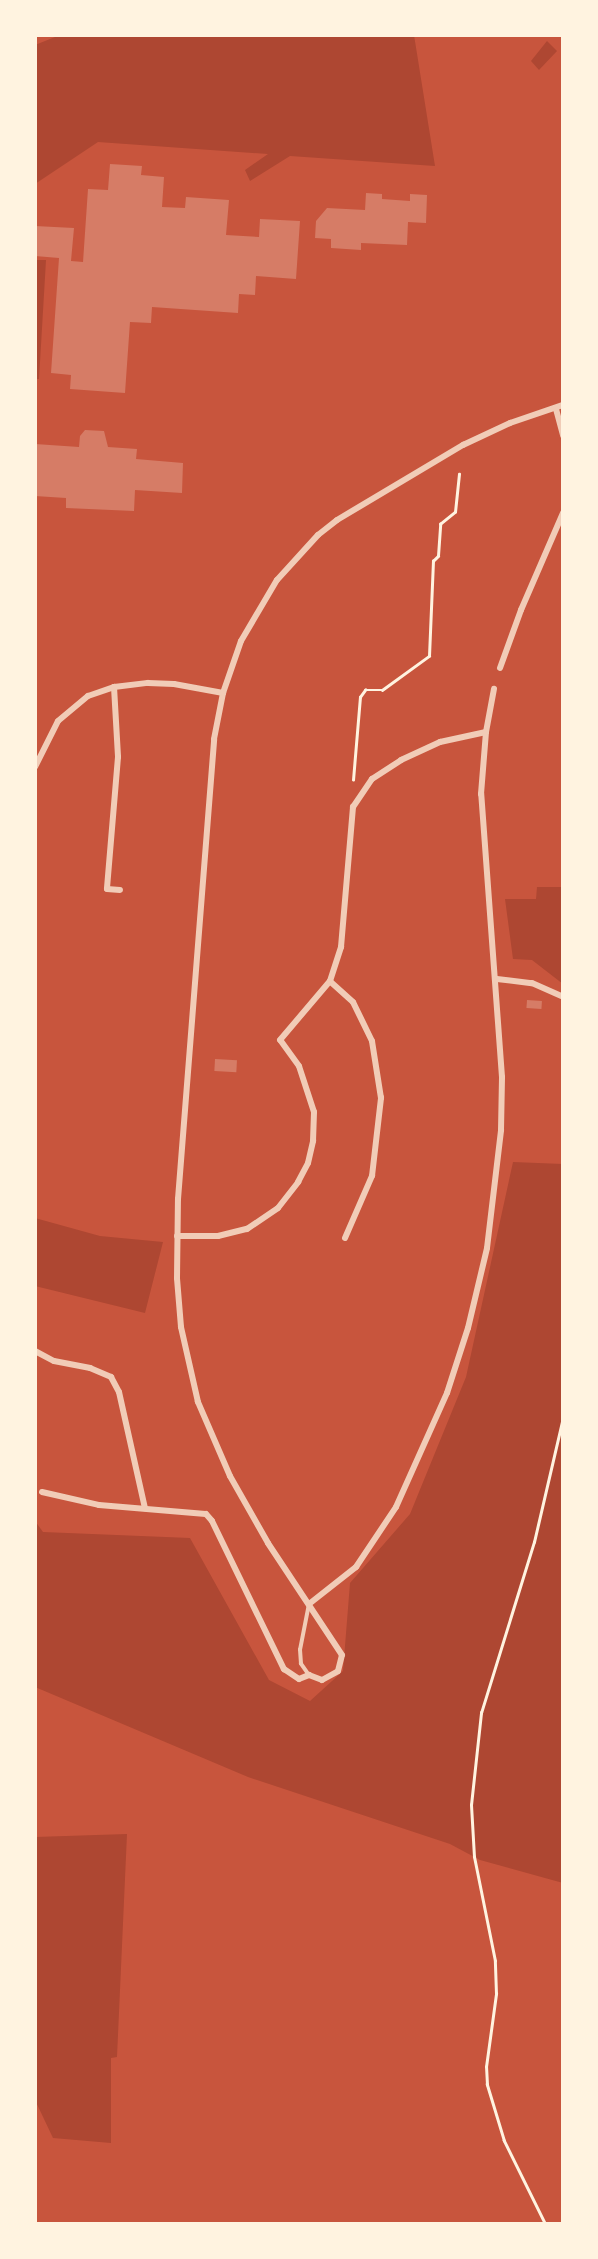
<!DOCTYPE html>
<style>
body{margin:0}
#map{position:relative;width:598px;height:2259px;overflow:hidden;background:#c8553d;font-family:Roboto,sans-serif}
div>[style]{position:absolute}
.green>*{inset:0;background:#ae4732}
.building>*{inset:0;background:#d67c66;transform-origin:0 0}
.path>*{height:2.5px;margin:-1.25px;padding:0 1.25px;transform-origin:1.25px;border-radius:1.25px;background:#fff3e0}
.service>*{height:3.5px;margin:-1.75px;padding:0 1.75px;transform-origin:1.75px;border-radius:1.75px;background:#f1ccb7}
.minor>*{height:6px;margin:-3px;padding:0 3px;transform-origin:3px;border-radius:3px;background:#f1ccb7}
span{translate:-50% -50%;white-space:nowrap;text-align:center;line-height:1.15;-webkit-text-stroke:6px #fff3e0;paint-order:stroke}
.frame{position:absolute;inset:0;border:37px solid #fff3e0;pointer-events:none}
</style>
<div id="map">
<div class="green">
<div style="clip-path:polygon(60px 35px,414px 35px,435px 166px,290px 156px,250px 181px,245px 170px,268px 154px,98px 142px,35px 184px,35px 45px)"></div>
<div style="clip-path:polygon(547px 41px,557px 51px,539px 70px,531px 61px)"></div>
<div style="clip-path:polygon(35px 260px,46px 260px,39px 379px,35px 379px)"></div>
<div style="clip-path:polygon(537px 887px,563px 887px,563px 984px,532px 960px,513px 959px,505px 899px,536px 899px)"></div>
<div style="clip-path:polygon(513px 1162px,563px 1164px,563px 1883px,480px 1860px,450px 1844px,248px 1777px,35px 1687px,35px 1521px,43px 1532px,190px 1538px,269px 1680px,310px 1701px,343px 1671px,350px 1583px,410px 1514px,466px 1377px)"></div>
<div style="clip-path:polygon(35px 1218px,100px 1236px,163px 1242px,145px 1313px,35px 1286px)"></div>
<div style="clip-path:polygon(127px 1834px,117px 2057px,111px 2058px,111px 2143px,53px 2138px,35px 2100px,35px 1837px)"></div>
</div>
<div class="building">
<div style="clip-path:polygon(110px 164px,142px 166px,141px 175px,164px 177px,162px 207px,185px 208px,186px 197px,229px 200px,226px 235px,259px 237px,260px 219px,300px 221px,296px 279px,256px 276px,255px 295px,239px 294px,238px 313px,152px 307px,151px 323px,130px 322px,125px 393px,70px 389px,71px 375px,51px 373px,59px 258px,35px 256px,35px 226px,74px 228px,71px 261px,83px 262px,88px 189px,108px 190px)"></div>
<div style="clip-path:polygon(366px 193px,382px 194px,382px 199px,410px 201px,410px 194px,427px 195px,426px 223px,408px 222px,407px 245px,361px 243px,361px 250px,331px 248px,331px 239px,315px 238px,316px 221px,327px 208px,365px 210px)"></div>
<div style="clip-path:polygon(85px 430px,104px 431px,108px 447px,137px 449px,136px 459px,183px 463px,182px 493px,135px 490px,134px 511px,66px 508px,66px 498px,35px 496px,35px 444px,79px 447px,80px 436px)"></div>
<div style="left:527px;top:1000px;width:15px;height:8px;rotate:4deg"></div>
<div style="left:215px;top:1059px;width:22px;height:12px;rotate:3deg"></div>
</div>
<div class="path">
<div style="left:353px;top:780px;width:83px;rotate:-85.2deg"></div>
<div style="left:360px;top:697px;width:9px;rotate:-54deg"></div>
<div style="left:365px;top:690px;width:17px"></div>
<div style="left:382px;top:690px;width:58px;rotate:-35.9deg"></div>
<div style="left:429px;top:656px;width:95px;rotate:-87.6deg"></div>
<div style="left:433px;top:561px;width:7px;rotate:-45deg"></div>
<div style="left:438px;top:556px;width:32px;rotate:-86deg"></div>
<div style="left:440px;top:524px;width:19px;rotate:-39deg"></div>
<div style="left:455px;top:512px;width:38px;rotate:-84deg"></div>
<div style="left:545px;top:2224px;width:93px;rotate:-116.3deg"></div>
<div style="left:504px;top:2141px;width:59px;rotate:-106.9deg"></div>
<div style="left:487px;top:2085px;width:18px;rotate:-93deg"></div>
<div style="left:486px;top:2067px;width:74px;rotate:-82.2deg"></div>
<div style="left:496px;top:1994px;width:33px;rotate:-92deg"></div>
<div style="left:495px;top:1961px;width:106px;rotate:-101.4deg"></div>
<div style="left:474px;top:1857px;width:52px;rotate:-93.3deg"></div>
<div style="left:471px;top:1805px;width:93px;rotate:-83.8deg"></div>
<div style="left:481px;top:1713px;width:179px;rotate:-72.8deg"></div>
<div style="left:534px;top:1542px;width:128px;rotate:-76.9deg"></div>
</div>
<div class="service">
<div style="left:308px;top:1674px;width:12px;rotate:-125deg"></div>
<div style="left:301px;top:1664px;width:14px;rotate:-94deg"></div>
<div style="left:300px;top:1650px;width:47px;rotate:-78.9deg"></div>
</div>
<div class="minor">
<div style="left:556px;top:409px;width:28px;rotate:75deg"></div>
<div style="left:500px;top:668px;width:62px;rotate:-70.1deg"></div>
<div style="left:521px;top:610px;width:106px;rotate:-66.6deg"></div>
<div style="left:114px;top:687px;width:70px;rotate:86.7deg"></div>
<div style="left:118px;top:757px;width:132px;rotate:94.8deg"></div>
<div style="left:107px;top:889px;width:13px;rotate:4deg"></div>
<div style="left:35px;top:767px;width:51px;rotate:-63.4deg"></div>
<div style="left:58px;top:721px;width:39px;rotate:-40deg"></div>
<div style="left:88px;top:696px;width:28px;rotate:-19deg"></div>
<div style="left:114px;top:687px;width:34px;rotate:-7deg"></div>
<div style="left:148px;top:683px;width:26px;rotate:2deg"></div>
<div style="left:174px;top:684px;width:50px;rotate:10.4deg"></div>
<div style="left:497px;top:979px;width:35px;rotate:7deg"></div>
<div style="left:532px;top:983px;width:34px;rotate:24deg"></div>
<div style="left:177px;top:1236px;width:41px"></div>
<div style="left:218px;top:1236px;width:30px;rotate:-14deg"></div>
<div style="left:247px;top:1229px;width:37px;rotate:-34deg"></div>
<div style="left:278px;top:1208px;width:33px;rotate:-52deg"></div>
<div style="left:298px;top:1182px;width:21px;rotate:-62deg"></div>
<div style="left:308px;top:1163px;width:23px;rotate:-77deg"></div>
<div style="left:313px;top:1141px;width:29px;rotate:-88deg"></div>
<div style="left:314px;top:1112px;width:48px;rotate:-108.1deg"></div>
<div style="left:299px;top:1066px;width:32px;rotate:-126deg"></div>
<div style="left:280px;top:1040px;width:77px;rotate:-49.7deg"></div>
<div style="left:345px;top:1238px;width:68px;rotate:-66.5deg"></div>
<div style="left:372px;top:1176px;width:79px;rotate:-83.4deg"></div>
<div style="left:381px;top:1098px;width:58px;rotate:-99deg"></div>
<div style="left:372px;top:1041px;width:43px;rotate:-116deg"></div>
<div style="left:353px;top:1002px;width:31px;rotate:-138deg"></div>
<div style="left:330px;top:981px;width:36px;rotate:-72deg"></div>
<div style="left:341px;top:947px;width:141px;rotate:-85.1deg"></div>
<div style="left:353px;top:807px;width:34px;rotate:-56deg"></div>
<div style="left:372px;top:779px;width:35px;rotate:-33deg"></div>
<div style="left:401px;top:760px;width:43px;rotate:-24.8deg"></div>
<div style="left:440px;top:742px;width:47px;rotate:-12.3deg"></div>
<div style="left:35px;top:1351px;width:21px;rotate:28deg"></div>
<div style="left:54px;top:1361px;width:37px;rotate:11deg"></div>
<div style="left:90px;top:1368px;width:23px;rotate:23deg"></div>
<div style="left:111px;top:1377px;width:17px;rotate:62deg"></div>
<div style="left:119px;top:1392px;width:119px;rotate:77.4deg"></div>
<div style="left:42px;top:1492px;width:58px;rotate:12.8deg"></div>
<div style="left:99px;top:1505px;width:107px;rotate:4.8deg"></div>
<div style="left:206px;top:1514px;width:9px;rotate:49deg"></div>
<div style="left:212px;top:1521px;width:165px;rotate:64.1deg"></div>
<div style="left:284px;top:1669px;width:18px;rotate:34deg"></div>
<div style="left:299px;top:1679px;width:11px;rotate:-22deg"></div>
<div style="left:309px;top:1675px;width:14px;rotate:21deg"></div>
<div style="left:322px;top:1680px;width:18px;rotate:-29deg"></div>
<div style="left:338px;top:1671px;width:16px;rotate:-76deg"></div>
<div style="left:342px;top:1655px;width:134px;rotate:-123.5deg"></div>
<div style="left:268px;top:1543px;width:77px;rotate:-119.6deg"></div>
<div style="left:230px;top:1476px;width:81px;rotate:-113.4deg"></div>
<div style="left:198px;top:1402px;width:77px;rotate:-102.8deg"></div>
<div style="left:181px;top:1327px;width:49px;rotate:-94.7deg"></div>
<div style="left:177px;top:1278px;width:79px;rotate:-89.3deg"></div>
<div style="left:178px;top:1199px;width:461px;rotate:-85.5deg"></div>
<div style="left:214px;top:739px;width:47px;rotate:-78.9deg"></div>
<div style="left:223px;top:693px;width:55px;rotate:-70.9deg"></div>
<div style="left:241px;top:641px;width:71px;rotate:-59.5deg"></div>
<div style="left:277px;top:580px;width:61px;rotate:-47.7deg"></div>
<div style="left:318px;top:535px;width:24px;rotate:-38deg"></div>
<div style="left:337px;top:520px;width:147px;rotate:-30.8deg"></div>
<div style="left:463px;top:445px;width:52px;rotate:-25.1deg"></div>
<div style="left:510px;top:423px;width:56px;rotate:-18.8deg"></div>
<div style="left:309px;top:1604px;width:60px;rotate:-38.2deg"></div>
<div style="left:356px;top:1567px;width:72px;rotate:-56.3deg"></div>
<div style="left:396px;top:1507px;width:125px;rotate:-65.9deg"></div>
<div style="left:447px;top:1393px;width:68px;rotate:-72.1deg"></div>
<div style="left:468px;top:1328px;width:82px;rotate:-76.6deg"></div>
<div style="left:487px;top:1248px;width:119px;rotate:-83.2deg"></div>
<div style="left:501px;top:1130px;width:53px;rotate:-88.9deg"></div>
<div style="left:502px;top:1077px;width:284px;rotate:-94.2deg"></div>
<div style="left:481px;top:794px;width:62px;rotate:-85.4deg"></div>
<div style="left:486px;top:732px;width:44px;rotate:-79.5deg"></div>
</div>
<div class="frame"></div>
</div>
